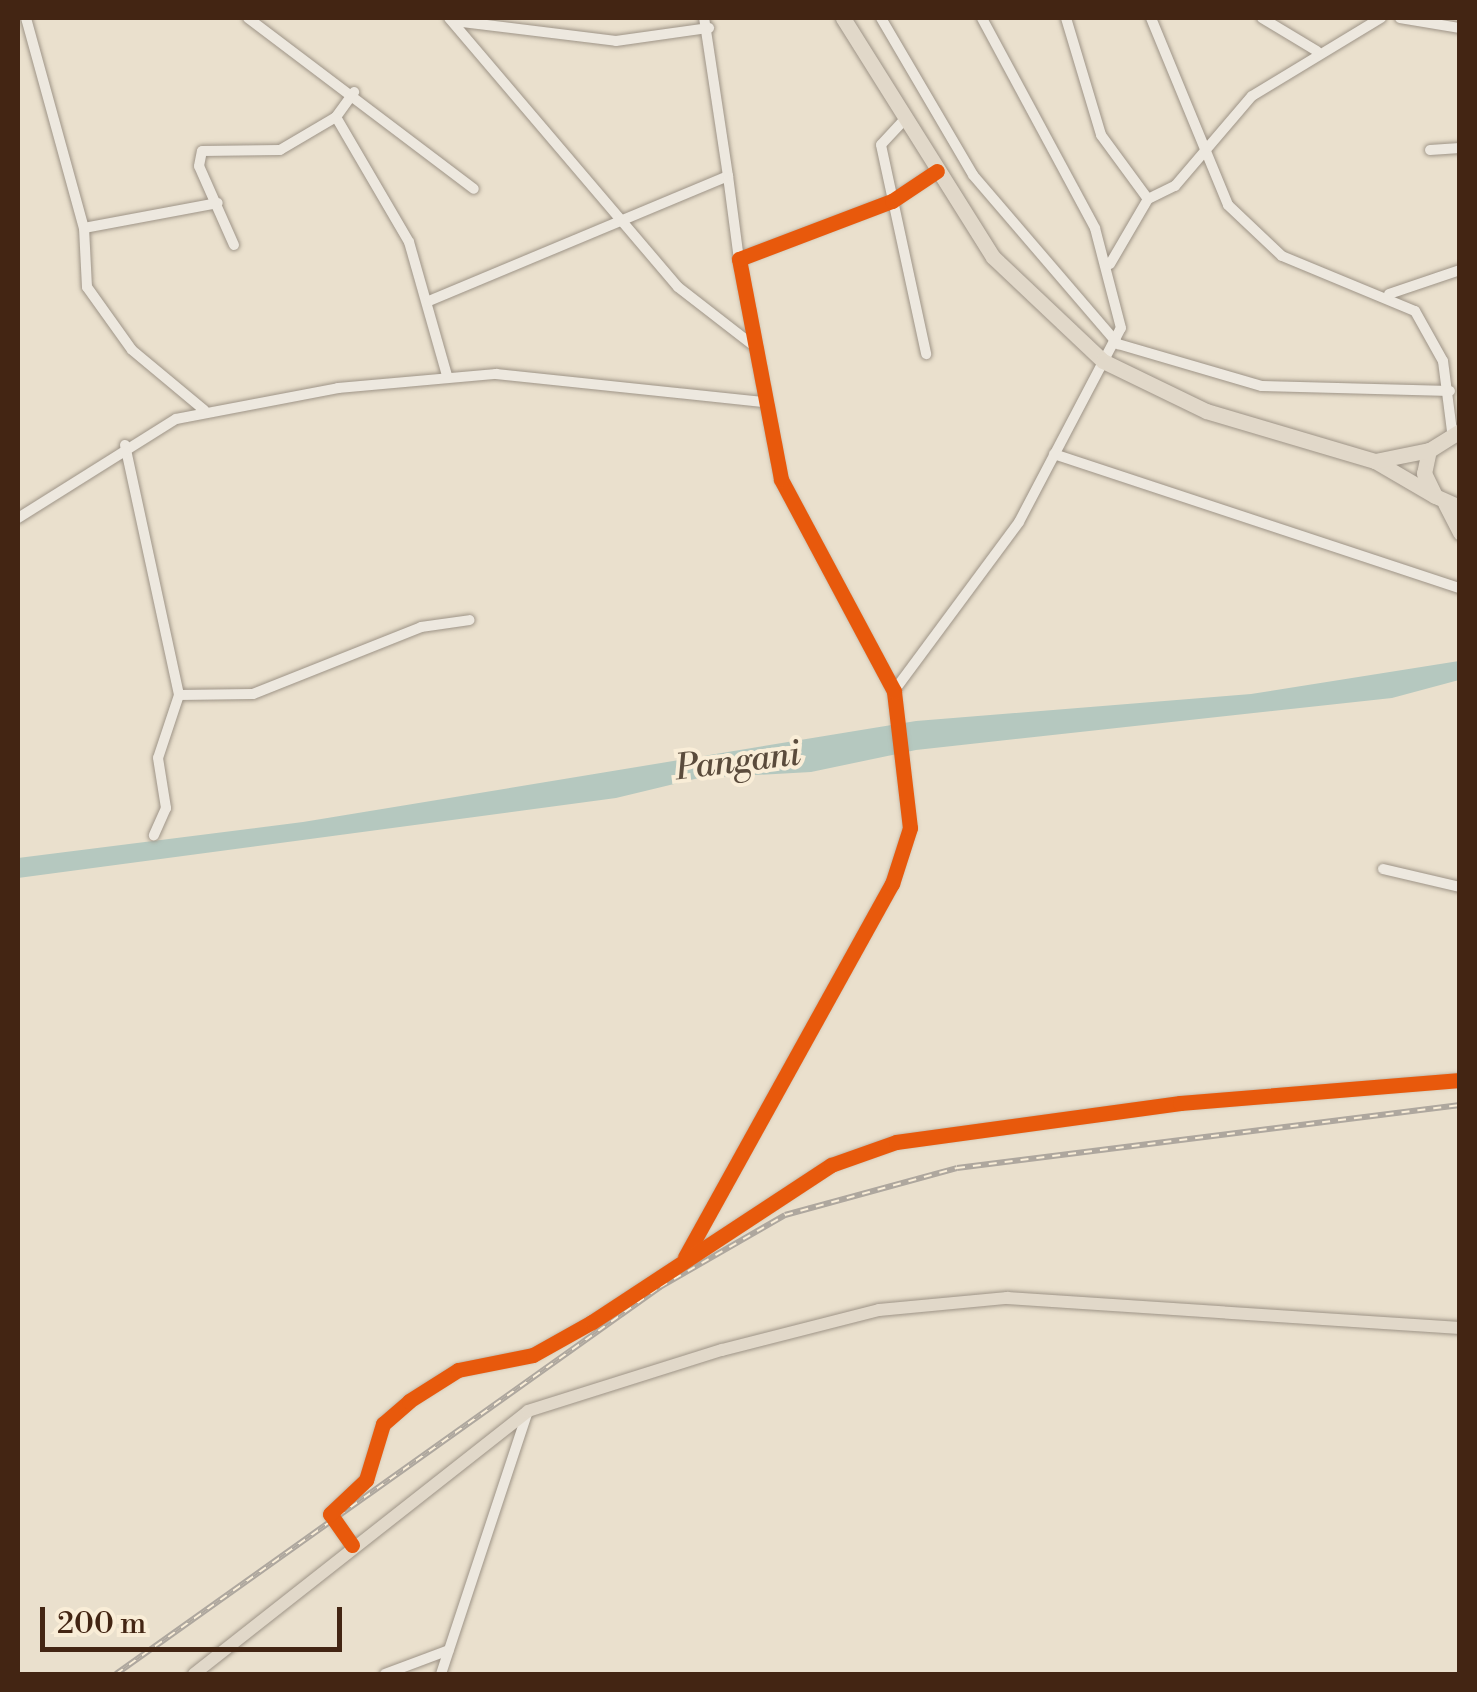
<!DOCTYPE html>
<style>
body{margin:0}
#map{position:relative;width:1477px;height:1692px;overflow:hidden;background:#eae0cd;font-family:"Libre Bodoni",serif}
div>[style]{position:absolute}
.water>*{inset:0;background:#b5c8bf}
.roads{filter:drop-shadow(0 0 2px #9e9487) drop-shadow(0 0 2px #9e9487)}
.minor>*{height:10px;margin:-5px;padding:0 5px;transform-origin:5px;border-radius:5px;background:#ede8df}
.major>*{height:12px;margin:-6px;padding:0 6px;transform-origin:6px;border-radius:6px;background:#e1d8c9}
.highway>*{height:15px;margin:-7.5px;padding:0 7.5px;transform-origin:7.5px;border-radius:7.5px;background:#e1d8c9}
.rail>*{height:6px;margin-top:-3px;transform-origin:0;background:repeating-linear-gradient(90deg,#f9edd7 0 8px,#aea79e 0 16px);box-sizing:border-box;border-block:2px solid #aea79e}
.cycleway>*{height:15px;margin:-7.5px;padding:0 7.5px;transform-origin:7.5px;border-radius:7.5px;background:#e8590c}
span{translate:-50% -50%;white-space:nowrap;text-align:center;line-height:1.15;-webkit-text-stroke:8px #f9edd7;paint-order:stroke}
.water-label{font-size:35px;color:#5a4b3c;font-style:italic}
.frame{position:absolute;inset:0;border:20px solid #432513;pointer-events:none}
.scale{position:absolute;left:40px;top:1607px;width:302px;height:45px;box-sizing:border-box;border:5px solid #432513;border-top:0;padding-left:12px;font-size:30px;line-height:35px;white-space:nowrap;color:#432513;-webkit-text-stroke:8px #f9edd7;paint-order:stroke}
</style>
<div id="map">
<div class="water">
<div style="clip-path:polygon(1459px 661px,1459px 680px,1392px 698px,916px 750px,811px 772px,699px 778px,616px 798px,18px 878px,18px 858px,303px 822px,916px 721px,1251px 694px)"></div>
</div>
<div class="roads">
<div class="minor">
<div style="left:26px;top:18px;width:218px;rotate:74.6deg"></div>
<div style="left:84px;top:228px;width:59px;rotate:87.1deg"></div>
<div style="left:87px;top:287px;width:77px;rotate:54.5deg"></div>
<div style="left:132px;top:350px;width:94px;rotate:39.8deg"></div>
<div style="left:248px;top:18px;width:283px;rotate:37.1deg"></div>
<div style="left:449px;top:18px;width:353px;rotate:49.6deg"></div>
<div style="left:678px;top:287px;width:96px;rotate:37.8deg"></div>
<div style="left:881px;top:18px;width:182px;rotate:59.6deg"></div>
<div style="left:973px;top:175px;width:223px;rotate:49.4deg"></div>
<div style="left:1118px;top:344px;width:150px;rotate:16.3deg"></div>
<div style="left:1262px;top:386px;width:188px;rotate:1.5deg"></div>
<div style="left:1066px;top:18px;width:122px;rotate:73.3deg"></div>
<div style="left:1101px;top:135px;width:79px;rotate:53.7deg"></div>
<div style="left:1148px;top:199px;width:30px;rotate:-26deg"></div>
<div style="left:1175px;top:186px;width:118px;rotate:-49.5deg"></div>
<div style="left:1252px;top:96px;width:151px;rotate:-31.2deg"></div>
<div style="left:1151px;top:18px;width:202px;rotate:67.6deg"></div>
<div style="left:1228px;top:205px;width:74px;rotate:43.4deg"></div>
<div style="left:1282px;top:256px;width:144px;rotate:22.5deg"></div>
<div style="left:1415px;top:311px;width:57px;rotate:60.8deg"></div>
<div style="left:1443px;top:361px;width:71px;rotate:82.7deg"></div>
<div style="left:1262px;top:18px;width:64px;rotate:31deg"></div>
<div style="left:1400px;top:18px;width:61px;rotate:9.5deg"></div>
<div style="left:454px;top:21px;width:163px;rotate:7deg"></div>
<div style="left:616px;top:41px;width:94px;rotate:-8deg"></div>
<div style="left:336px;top:117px;width:145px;rotate:59.7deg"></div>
<div style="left:409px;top:242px;width:138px;rotate:74.1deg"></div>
<div style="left:905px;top:119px;width:35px;rotate:133deg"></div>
<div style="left:881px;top:145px;width:214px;rotate:77.8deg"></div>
<div style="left:1430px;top:150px;width:30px;rotate:-4deg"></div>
<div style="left:728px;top:176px;width:84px;rotate:82.5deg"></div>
<div style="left:84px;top:228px;width:136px;rotate:-10.6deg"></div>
<div style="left:234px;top:245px;width:86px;rotate:-113.9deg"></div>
<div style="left:199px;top:166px;width:15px;rotate:-79deg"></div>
<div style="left:202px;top:151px;width:78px;rotate:-0.7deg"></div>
<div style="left:280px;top:150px;width:65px;rotate:-30.5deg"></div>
<div style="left:336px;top:117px;width:31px;rotate:-54deg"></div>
<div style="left:1110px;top:264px;width:75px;rotate:-59.7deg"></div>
<div style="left:1389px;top:294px;width:75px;rotate:-18.7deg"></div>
<div style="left:429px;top:301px;width:324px;rotate:-22.7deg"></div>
<div style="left:728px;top:176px;width:160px;rotate:-98.6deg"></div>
<div style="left:125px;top:445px;width:256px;rotate:77.8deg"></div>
<div style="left:179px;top:695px;width:66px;rotate:108.4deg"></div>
<div style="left:158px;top:758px;width:51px;rotate:80.9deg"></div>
<div style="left:166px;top:808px;width:30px;rotate:114deg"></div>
<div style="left:1054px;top:454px;width:428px;rotate:18.3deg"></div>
<div style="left:18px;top:518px;width:186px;rotate:-32.1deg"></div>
<div style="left:176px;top:419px;width:165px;rotate:-10.8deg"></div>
<div style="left:338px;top:388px;width:159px;rotate:-5.1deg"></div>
<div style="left:496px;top:374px;width:266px;rotate:6deg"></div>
<div style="left:894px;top:691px;width:210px;rotate:-53.5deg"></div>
<div style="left:1019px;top:522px;width:219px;rotate:-62.3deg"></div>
<div style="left:1121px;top:328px;width:103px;rotate:-104.6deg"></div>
<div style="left:1095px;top:228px;width:238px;rotate:-118.3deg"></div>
<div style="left:179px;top:695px;width:74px;rotate:-0.8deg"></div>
<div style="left:253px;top:694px;width:181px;rotate:-21.7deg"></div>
<div style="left:421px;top:627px;width:49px;rotate:-8.1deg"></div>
<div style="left:1383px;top:869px;width:79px;rotate:13.2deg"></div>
<div style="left:685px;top:1257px;width:427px;rotate:-61deg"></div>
<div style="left:892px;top:884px;width:59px;rotate:-72.2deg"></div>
<div style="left:910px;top:828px;width:138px;rotate:-96.7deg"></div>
<div style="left:894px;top:691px;width:240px;rotate:-118.1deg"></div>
<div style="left:781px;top:479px;width:224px;rotate:-100.8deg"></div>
<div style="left:739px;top:259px;width:164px;rotate:-20.8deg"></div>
<div style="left:892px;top:201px;width:54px;rotate:-33.7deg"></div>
<div style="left:352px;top:1545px;width:38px;rotate:-125deg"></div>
<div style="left:330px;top:1514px;width:50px;rotate:-43.4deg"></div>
<div style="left:366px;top:1480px;width:59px;rotate:-73.1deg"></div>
<div style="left:383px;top:1424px;width:35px;rotate:-41deg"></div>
<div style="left:409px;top:1401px;width:58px;rotate:-32.3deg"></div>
<div style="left:458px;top:1370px;width:76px;rotate:-11.3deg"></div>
<div style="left:533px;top:1355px;width:68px;rotate:-29.2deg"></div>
<div style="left:592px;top:1322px;width:286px;rotate:-33.3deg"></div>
<div style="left:831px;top:1165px;width:69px;rotate:-19.5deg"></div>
<div style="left:896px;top:1142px;width:287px;rotate:-7.8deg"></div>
<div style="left:1180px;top:1103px;width:281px;rotate:-4.7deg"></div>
<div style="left:385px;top:1674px;width:68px;rotate:-20.6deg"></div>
<div style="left:441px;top:1674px;width:277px;rotate:-71.7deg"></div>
</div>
<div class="major">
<div style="left:194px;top:1674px;width:425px;rotate:-38.2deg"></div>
<div style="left:528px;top:1411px;width:203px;rotate:-17.5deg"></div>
<div style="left:722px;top:1350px;width:162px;rotate:-14.3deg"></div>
<div style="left:879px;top:1310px;width:129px;rotate:-5.4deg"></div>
<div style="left:1007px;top:1298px;width:454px;rotate:3.8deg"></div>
</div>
<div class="highway">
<div style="left:843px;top:18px;width:282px;rotate:57.9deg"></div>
<div style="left:993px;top:257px;width:151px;rotate:43.4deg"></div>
<div style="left:1103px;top:361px;width:114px;rotate:25.9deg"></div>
<div style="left:1206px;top:411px;width:176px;rotate:16.5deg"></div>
<div style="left:1375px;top:461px;width:69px;rotate:30.3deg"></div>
<div style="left:1460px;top:431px;width:36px;rotate:148deg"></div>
<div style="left:1429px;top:450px;width:24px;rotate:102deg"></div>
<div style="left:1424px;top:473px;width:25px;rotate:64deg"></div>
<div style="left:1435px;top:496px;width:27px;rotate:24deg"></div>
<div style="left:1375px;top:461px;width:55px;rotate:-11.5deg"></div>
<div style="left:1445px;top:503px;width:33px;rotate:63deg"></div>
</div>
</div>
<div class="rail">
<div style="left:116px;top:1674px;width:668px;rotate:-35.43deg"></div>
<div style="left:660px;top:1287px;width:144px;rotate:-29.9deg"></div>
<div style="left:785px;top:1215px;width:178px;rotate:-15.3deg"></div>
<div style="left:957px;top:1168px;width:507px;rotate:-7.14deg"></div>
</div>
<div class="cycleway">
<div style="left:685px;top:1257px;width:427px;rotate:-61deg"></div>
<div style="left:892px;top:884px;width:59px;rotate:-72.2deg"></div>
<div style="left:910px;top:828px;width:138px;rotate:-96.7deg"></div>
<div style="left:894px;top:691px;width:240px;rotate:-118.1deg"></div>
<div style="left:781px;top:479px;width:224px;rotate:-100.8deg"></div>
<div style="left:739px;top:259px;width:164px;rotate:-20.8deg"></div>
<div style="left:892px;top:201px;width:54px;rotate:-33.7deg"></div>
<div style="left:352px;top:1545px;width:38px;rotate:-125deg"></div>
<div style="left:330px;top:1514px;width:50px;rotate:-43.4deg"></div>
<div style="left:366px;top:1480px;width:59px;rotate:-73.1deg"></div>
<div style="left:383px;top:1424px;width:35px;rotate:-41deg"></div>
<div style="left:409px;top:1401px;width:58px;rotate:-32.3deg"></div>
<div style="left:458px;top:1370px;width:76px;rotate:-11.3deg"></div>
<div style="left:533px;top:1355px;width:68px;rotate:-29.2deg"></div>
<div style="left:592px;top:1322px;width:286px;rotate:-33.3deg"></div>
<div style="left:831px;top:1165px;width:69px;rotate:-19.5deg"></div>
<div style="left:896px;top:1142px;width:287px;rotate:-7.8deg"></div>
<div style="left:1180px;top:1103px;width:281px;rotate:-4.7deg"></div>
</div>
<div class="water-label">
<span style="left:738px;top:762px;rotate:-7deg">Pangani</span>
</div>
<div class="frame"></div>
<div class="scale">200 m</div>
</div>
